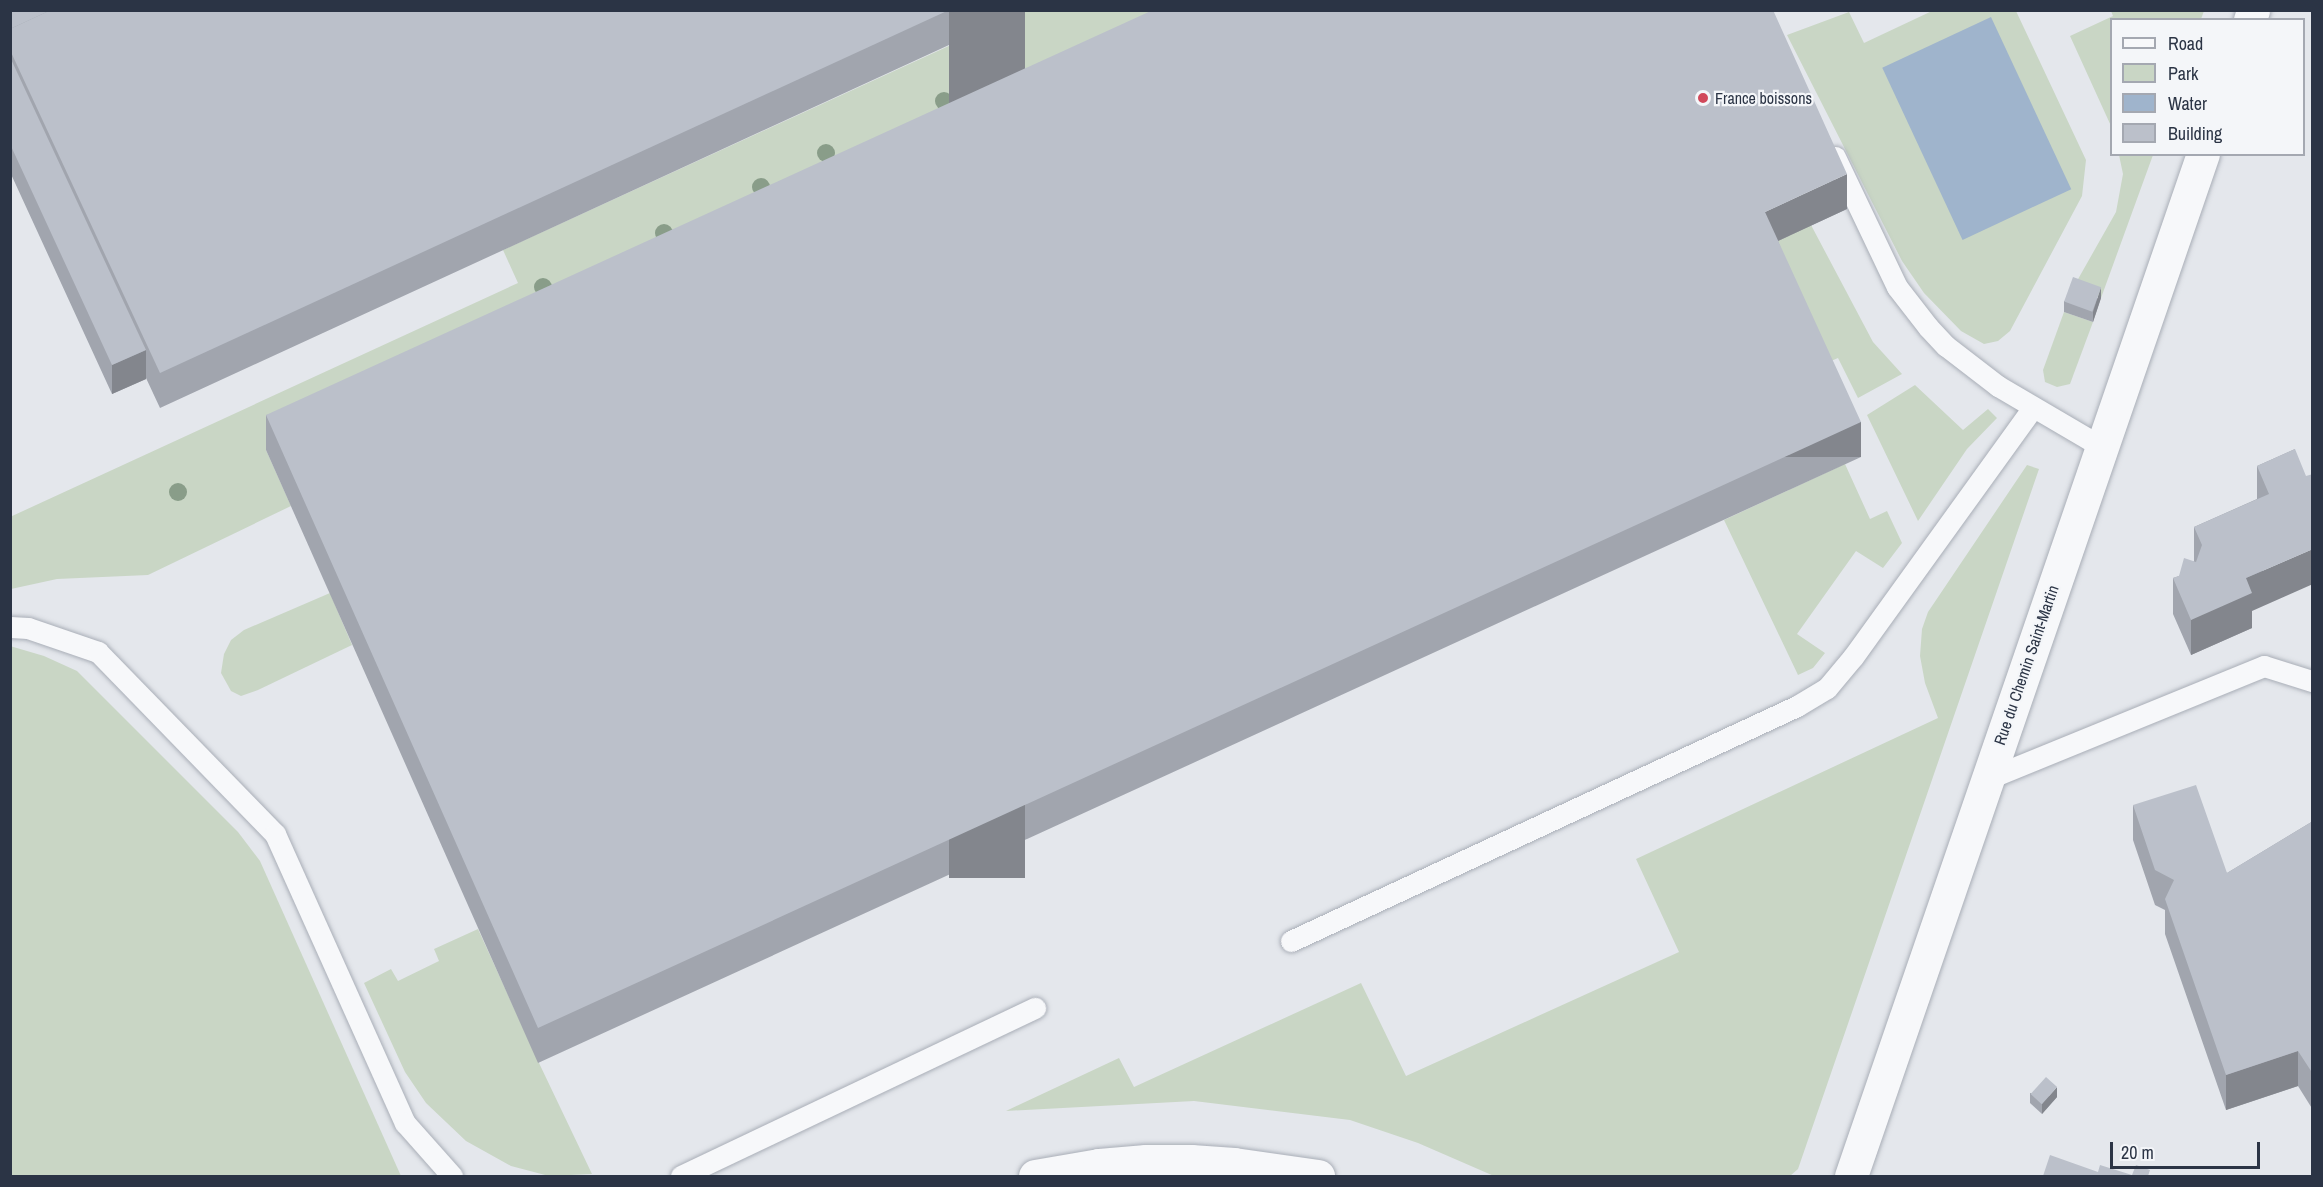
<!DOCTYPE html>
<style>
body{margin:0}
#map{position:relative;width:2323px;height:1187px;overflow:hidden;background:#e4e7ec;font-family:"Archivo Narrow",sans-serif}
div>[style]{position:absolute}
.green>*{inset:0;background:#c9d6c5}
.water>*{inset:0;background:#9fb4cc;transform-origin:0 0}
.roads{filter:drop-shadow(0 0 2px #a9aeb7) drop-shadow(0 0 2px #a9aeb7)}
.service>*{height:21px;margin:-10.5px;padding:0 10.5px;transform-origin:10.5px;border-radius:10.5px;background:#f7f8fa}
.minor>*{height:33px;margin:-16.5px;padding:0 16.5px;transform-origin:16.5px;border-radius:16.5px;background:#f7f8fa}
.trees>*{width:18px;height:18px;margin:-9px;border-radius:50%;background:#899d89}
.wall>*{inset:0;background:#a1a5ae}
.shaded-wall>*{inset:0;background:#83868d;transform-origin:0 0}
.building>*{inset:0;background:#bbc0ca;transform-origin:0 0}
.dots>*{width:16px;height:16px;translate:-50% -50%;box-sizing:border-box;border:3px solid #f4f6f9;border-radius:50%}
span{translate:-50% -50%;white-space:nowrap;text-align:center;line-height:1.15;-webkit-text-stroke:4.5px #f4f6f9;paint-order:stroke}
.poi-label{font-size:16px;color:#2b3445}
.left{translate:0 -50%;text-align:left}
.street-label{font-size:16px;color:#2b3445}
.frame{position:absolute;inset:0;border:12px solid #2b3445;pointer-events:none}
.legend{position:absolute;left:2110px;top:18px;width:195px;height:138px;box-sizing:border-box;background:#f4f6f9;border:2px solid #a4a8b1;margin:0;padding:8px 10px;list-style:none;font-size:18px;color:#2b3445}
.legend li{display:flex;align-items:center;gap:12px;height:30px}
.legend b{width:30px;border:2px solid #a4a8b1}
.scale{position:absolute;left:2110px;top:1142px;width:150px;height:27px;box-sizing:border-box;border:3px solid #2b3445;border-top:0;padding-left:8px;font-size:18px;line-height:21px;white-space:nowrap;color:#2b3445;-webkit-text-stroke:4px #f4f6f9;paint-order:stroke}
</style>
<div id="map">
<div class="green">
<div style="clip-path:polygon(1025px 11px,1230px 11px,266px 450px,291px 506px,148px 575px,57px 579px,11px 589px,10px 517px,518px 283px,503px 250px)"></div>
<div style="clip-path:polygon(1932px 11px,2016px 11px,2086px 160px,2082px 196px,2010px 331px,1998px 341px,1984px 344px,1961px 331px,1924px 293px,1902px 261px,1787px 35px,1849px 12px,1864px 43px)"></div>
<div style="clip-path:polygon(2111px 11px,2204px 11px,2201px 19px,2112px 20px,2111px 126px,2070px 36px,2113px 16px)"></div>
<div style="clip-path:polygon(2119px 155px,2153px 155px,2101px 298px,2073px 288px,2116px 212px,2123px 174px)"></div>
<div style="clip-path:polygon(1811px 225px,1873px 342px,1902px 374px,1858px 398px,1838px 358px,1819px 366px,1765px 247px)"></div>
<div style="clip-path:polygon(2064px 312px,2093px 322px,2070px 384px,2057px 387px,2045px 382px,2043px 370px)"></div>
<div style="clip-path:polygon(1915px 385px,1963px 430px,1988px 409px,1997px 418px,1967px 449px,1918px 521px,1867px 415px)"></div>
<div style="clip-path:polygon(1845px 464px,1870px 519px,1887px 511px,1902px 543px,1883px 568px,1856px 551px,1797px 634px,1825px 653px,1813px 668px,1798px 675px,1724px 520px)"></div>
<div style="clip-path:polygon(2027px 465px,2039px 469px,1798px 1169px,1790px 1176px,1494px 1176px,1418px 1143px,1350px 1120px,1194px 1101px,1006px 1111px,1119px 1058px,1134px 1087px,1361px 983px,1406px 1076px,1679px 952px,1636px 859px,1938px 718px,1925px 683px,1920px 656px,1922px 629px,1928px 612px)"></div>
<div style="clip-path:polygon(330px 593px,352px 645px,258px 690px,241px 696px,231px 691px,221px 673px,224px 654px,231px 640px,244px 630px)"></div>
<div style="clip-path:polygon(10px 646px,44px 656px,77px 671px,238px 832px,260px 861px,401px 1176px,11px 1176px)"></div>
<div style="clip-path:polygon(478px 929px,539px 1063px,592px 1174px,549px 1176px,511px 1166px,466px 1141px,426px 1103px,405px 1072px,364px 983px,391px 969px,398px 981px,439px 961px,434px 949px)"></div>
</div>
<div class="water">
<div style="left:1991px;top:17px;width:190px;height:120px;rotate:65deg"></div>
</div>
<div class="roads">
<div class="service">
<div style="left:1835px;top:157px;width:144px;rotate:64.5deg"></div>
<div style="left:1897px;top:287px;width:51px;rotate:52.2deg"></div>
<div style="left:1928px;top:327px;width:26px;rotate:47deg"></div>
<div style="left:1946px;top:346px;width:66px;rotate:37.6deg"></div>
<div style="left:1998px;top:386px;width:121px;rotate:30.4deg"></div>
<div style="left:10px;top:627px;width:18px;rotate:3deg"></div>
<div style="left:28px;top:628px;width:74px;rotate:18.9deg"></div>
<div style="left:98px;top:652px;width:254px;rotate:45.8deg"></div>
<div style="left:275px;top:834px;width:317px;rotate:65.8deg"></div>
<div style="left:405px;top:1123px;width:71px;rotate:48.4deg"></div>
<div style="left:1987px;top:779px;width:299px;rotate:-22.2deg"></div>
<div style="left:2264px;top:666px;width:50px;rotate:17.4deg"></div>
<div style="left:1291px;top:941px;width:558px;rotate:-24.91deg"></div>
<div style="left:1797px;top:706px;width:35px;rotate:-31deg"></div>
<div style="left:1827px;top:688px;width:40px;rotate:-50deg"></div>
<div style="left:1853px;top:657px;width:308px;rotate:-54.2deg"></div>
<div style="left:681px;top:1176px;width:392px;rotate:-25.4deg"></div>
</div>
<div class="minor">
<div style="left:2250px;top:20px;width:10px;rotate:-73deg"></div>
<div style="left:1035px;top:1176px;width:65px;rotate:-9.8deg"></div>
<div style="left:1099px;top:1165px;width:47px;rotate:-4.9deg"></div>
<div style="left:1146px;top:1161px;width:45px"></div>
<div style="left:1191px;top:1161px;width:43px;rotate:4deg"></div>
<div style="left:1234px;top:1164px;width:85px;rotate:8.1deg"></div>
<div style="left:1851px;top:1176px;width:1081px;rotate:-71deg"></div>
</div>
</div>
<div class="trees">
<div style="left:944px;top:101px"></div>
<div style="left:826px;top:153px"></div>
<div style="left:761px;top:187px"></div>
<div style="left:664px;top:233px"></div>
<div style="left:543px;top:287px"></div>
<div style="left:178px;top:492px"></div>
</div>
<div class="wall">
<div style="clip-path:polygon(10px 10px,1025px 10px,160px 408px,146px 378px,146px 379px,112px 394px,10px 172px)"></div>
<div style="clip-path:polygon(1847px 209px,1778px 241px,1861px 457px,538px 1063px,266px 450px,266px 415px)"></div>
<div style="clip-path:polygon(2101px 298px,2093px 322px,2064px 312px,2064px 301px)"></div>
<div style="clip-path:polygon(2295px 449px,2252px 611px,2252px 628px,2191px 655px,2173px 614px,2173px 578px,2179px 576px,2194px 561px,2194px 527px,2257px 499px,2257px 466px)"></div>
<div style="clip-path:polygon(2133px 805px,2227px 873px,2313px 821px,2313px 1110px,2298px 1086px,2226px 1110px,2165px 934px,2165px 910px,2155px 905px,2133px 840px)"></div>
<div style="clip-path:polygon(2030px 1093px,2057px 1097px,2042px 1114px,2030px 1103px)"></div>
</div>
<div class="shaded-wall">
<div style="left:949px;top:10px;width:76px;height:868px"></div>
<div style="clip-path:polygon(1847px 174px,1847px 209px,1765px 247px,1765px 212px)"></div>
<div style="clip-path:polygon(2101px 287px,2101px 298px,2093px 322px,2093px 312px)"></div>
<div style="clip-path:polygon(146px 350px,146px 379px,112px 394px,112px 365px)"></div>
<div style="left:1861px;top:422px;width:35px;height:1455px;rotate:90deg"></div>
<div style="clip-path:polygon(2313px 549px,2313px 584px,2252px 611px,2252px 628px,2191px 655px,2191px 620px,2246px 578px)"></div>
<div style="clip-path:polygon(2298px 1051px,2298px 1086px,2226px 1110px,2226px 1075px)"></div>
<div style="clip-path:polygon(2057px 1087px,2057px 1097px,2042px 1114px,2042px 1104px)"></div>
</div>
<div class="building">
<div style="clip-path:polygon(10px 10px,51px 10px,10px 29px)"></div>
<div style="clip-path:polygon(51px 10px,949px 10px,160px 373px,10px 50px,10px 29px)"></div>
<div style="clip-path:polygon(1153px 10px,1773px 10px,1847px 174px,1765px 212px,1861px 422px,538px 1028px,266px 415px)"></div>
<div style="clip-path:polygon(10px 57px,146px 350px,112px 365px,10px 144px)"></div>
<div style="left:2073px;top:277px;width:30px;height:26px;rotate:20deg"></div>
<div style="clip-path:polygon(2295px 449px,2306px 476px,2313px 474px,2313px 549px,2246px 578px,2252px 593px,2191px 620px,2173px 578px,2179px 576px,2184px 558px,2196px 562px,2202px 545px,2194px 527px,2269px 494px,2257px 466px)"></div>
<div style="clip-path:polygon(2196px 785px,2227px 873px,2313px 821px,2313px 1074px,2298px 1051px,2226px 1075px,2165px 899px,2174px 880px,2155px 870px,2133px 805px)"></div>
<div style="left:2046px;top:1077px;width:15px;height:23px;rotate:42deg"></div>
<div style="clip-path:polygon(2050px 1155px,2098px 1172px,2100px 1165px,2132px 1175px,2136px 1165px,2150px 1170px,2148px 1176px,2043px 1176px)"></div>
</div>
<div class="dots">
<div style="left:1703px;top:98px;background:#d1495b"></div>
</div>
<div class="poi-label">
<span class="left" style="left:1715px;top:98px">France boissons</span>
</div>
<div class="street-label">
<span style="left:2026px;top:665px;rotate:-71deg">Rue du Chemin Saint-Martin</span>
</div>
<div class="frame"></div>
<ul class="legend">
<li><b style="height:8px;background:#f7f8fa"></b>Road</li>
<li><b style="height:16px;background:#c9d6c5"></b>Park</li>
<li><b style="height:16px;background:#9fb4cc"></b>Water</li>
<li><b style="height:16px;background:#bbc0ca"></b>Building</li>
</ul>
<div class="scale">20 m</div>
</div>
